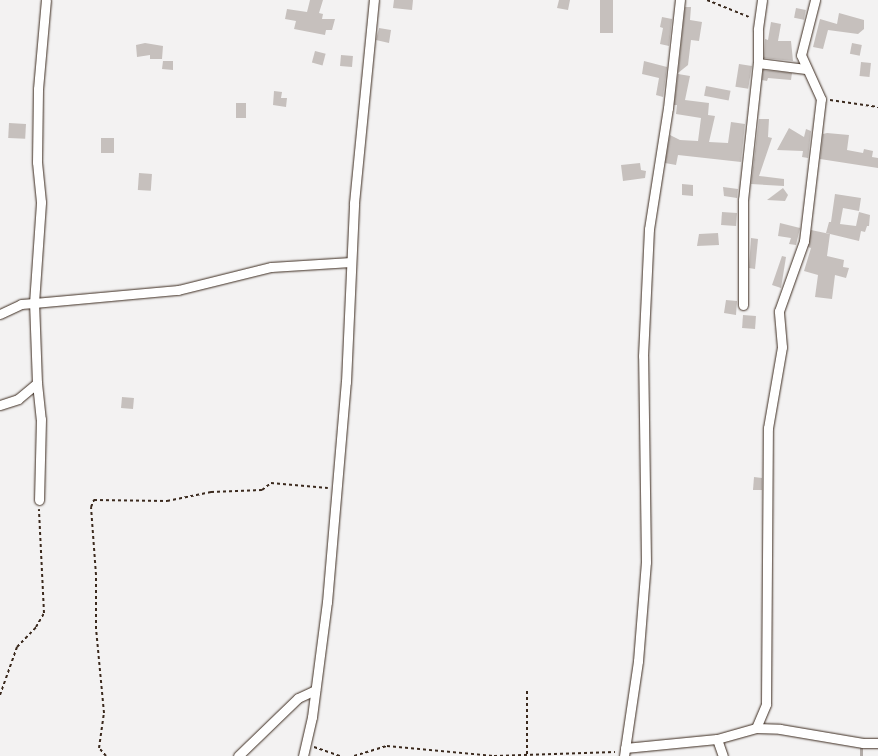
<!DOCTYPE html>
<style>
body{margin:0}
#map{position:relative;width:878px;height:756px;overflow:hidden;background:#f3f2f2;font-family:Itim,sans-serif}
div>[style]{position:absolute}
.stream>*{height:3px;margin:-1.5px;padding:0 1.5px;transform-origin:1.5px;border-radius:1.5px;background:#b2aba7}
.building>*{inset:0;background:#c6c0bd;transform-origin:0 0}
.path>*{height:2px;margin-top:-1px;transform-origin:0;background:repeating-linear-gradient(90deg,#3b2a1e 0 3px,transparent 0 6px)}
.roads{filter:drop-shadow(0 0 1px #3b2a1e) drop-shadow(0 0 1px #3b2a1e)}
.street>*{height:9px;margin:-4.5px;padding:0 4.5px;transform-origin:4.5px;border-radius:4.5px;background:#fff}
span{translate:-50% -50%;white-space:nowrap;text-align:center;line-height:1.15;-webkit-text-stroke:3px #fff;paint-order:stroke}
</style>
<div id="map">
<div class="stream">
<div style="left:861px;top:756px;width:8px;rotate:-90deg"></div>
</div>
<div class="building">
<div style="clip-path:polygon(310px 0,323px 0,319px 13px,323px 14px,322px 19px,335px 19px,332px 30px,326px 30px,325px 35px,294px 29px,296px 21px,285px 19px,287px 9px,307px 12px)"></div>
<div style="clip-path:polygon(394px 0,413px 0,412px 10px,393px 8px)"></div>
<div style="clip-path:polygon(559px 0,570px 0,568px 10px,557px 8px)"></div>
<div style="left:600px;top:0;width:13px;height:33px"></div>
<div style="clip-path:polygon(685px 7px,691px 7px,690px 20px,702px 22px,699px 41px,691px 40px,688px 65px,678px 73px)"></div>
<div style="left:796px;top:8px;width:10px;height:10px;rotate:11deg"></div>
<div style="clip-path:polygon(839px 13px,864px 20px,864px 29px,858px 34px,828px 30px,823px 49px,813px 47px,820px 19px,837px 24px)"></div>
<div style="clip-path:polygon(662px 17px,672px 19px,669px 46px,660px 44px,663px 28px,660px 27px)"></div>
<div style="clip-path:polygon(771px 22px,781px 24px,778px 41px,791px 41px,793px 61px,764px 58px,765px 39px,768px 40px)"></div>
<div style="clip-path:polygon(379px 28px,391px 30px,389px 43px,376px 40px)"></div>
<div style="clip-path:polygon(145px 43px,163px 46px,162px 59px,150px 59px,150px 55px,137px 57px,136px 45px)"></div>
<div style="left:852px;top:43px;width:10px;height:11px;rotate:11deg"></div>
<div style="left:315px;top:51px;width:11px;height:12px;rotate:15deg"></div>
<div style="left:341px;top:55px;width:12px;height:11px;rotate:5deg"></div>
<div style="clip-path:polygon(163px 61px,173px 61px,173px 70px,162px 69px)"></div>
<div style="clip-path:polygon(644px 61px,667px 67px,663px 97px,656px 95px,659px 78px,642px 74px)"></div>
<div style="left:861px;top:62px;width:10px;height:14px;rotate:6deg"></div>
<div style="left:739px;top:64px;width:13px;height:23px;rotate:9deg"></div>
<div style="clip-path:polygon(763px 70px,792px 73px,791px 80px,768px 78px,767px 81px,762px 80px)"></div>
<div style="clip-path:polygon(678px 74px,690px 76px,685px 100px,709px 103px,708px 115px,715px 116px,709px 142px,728px 143px,731px 122px,745px 124px,741px 162px,678px 155px,676px 165px,665px 163px,670px 135px,680px 140px,698px 141px,701px 118px,676px 114px,677px 105px,674px 105px)"></div>
<div style="left:706px;top:86px;width:25px;height:10px;rotate:11deg"></div>
<div style="clip-path:polygon(274px 91px,282px 92px,281px 98px,287px 98px,286px 107px,273px 105px)"></div>
<div style="left:236px;top:103px;width:10px;height:15px"></div>
<div style="clip-path:polygon(759px 119px,769px 119px,768px 137px,772px 138px,759px 176px,784px 179px,784px 186px,751px 184px)"></div>
<div style="left:9px;top:123px;width:17px;height:15px;rotate:3deg"></div>
<div style="clip-path:polygon(789px 128px,804px 137px,806px 129px,811px 131px,808px 158px,802px 157px,803px 151px,777px 150px)"></div>
<div style="clip-path:polygon(827px 133px,849px 135px,847px 150px,863px 153px,864px 149px,873px 151px,872px 157px,878px 158px,878px 168px,820px 159px,823px 134px)"></div>
<div style="left:101px;top:138px;width:13px;height:15px"></div>
<div style="clip-path:polygon(640px 163px,641px 170px,646px 171px,645px 178px,623px 181px,621px 165px)"></div>
<div style="left:139px;top:173px;width:13px;height:17px;rotate:4deg"></div>
<div style="clip-path:polygon(682px 184px,693px 185px,693px 196px,682px 195px)"></div>
<div style="clip-path:polygon(723px 187px,738px 189px,737px 198px,724px 196px)"></div>
<div style="clip-path:polygon(783px 188px,788px 195px,785px 201px,767px 200px)"></div>
<div style="clip-path:polygon(835px 194px,861px 198px,859px 211px,843px 208px,840px 224px,856px 226px,859px 212px,870px 215px,869px 226px,867px 226px,865px 232px,861px 231px,859px 241px,826px 233px,829px 222px,831px 222px)"></div>
<div style="left:722px;top:212px;width:15px;height:13px;rotate:4deg"></div>
<div style="clip-path:polygon(780px 223px,800px 228px,796px 245px,789px 244px,791px 238px,778px 236px)"></div>
<div style="clip-path:polygon(811px 230px,830px 234px,827px 256px,844px 260px,843px 267px,849px 268px,846px 278px,835px 275px,832px 299px,815px 297px,818px 275px,804px 271px,811px 248px,808px 247px)"></div>
<div style="clip-path:polygon(718px 233px,719px 245px,697px 246px,699px 234px)"></div>
<div style="clip-path:polygon(751px 238px,758px 239px,755px 269px,749px 268px)"></div>
<div style="clip-path:polygon(782px 256px,786px 257px,781px 288px,772px 285px)"></div>
<div style="clip-path:polygon(726px 300px,737px 301px,736px 315px,724px 313px)"></div>
<div style="left:743px;top:315px;width:13px;height:13px;rotate:4deg"></div>
<div style="left:122px;top:397px;width:12px;height:11px;rotate:5deg"></div>
<div style="clip-path:polygon(754px 477px,762px 478px,762px 490px,753px 490px)"></div>
</div>
<div class="path">
<div style="left:707px;top:0;width:45px;rotate:22deg"></div>
<div style="left:830px;top:100px;width:49px;rotate:8.3deg"></div>
<div style="left:527px;top:691px;width:65px;rotate:90deg"></div>
<div style="left:0;top:695px;width:51px;rotate:-70.5deg"></div>
<div style="left:17px;top:647px;width:28px;rotate:-46deg"></div>
<div style="left:36px;top:627px;width:16px;rotate:-60deg"></div>
<div style="left:44px;top:613px;width:104px;rotate:-92.8deg"></div>
<div style="left:314px;top:747px;width:28px;rotate:19deg"></div>
<div style="left:106px;top:756px;width:11px;rotate:-131deg"></div>
<div style="left:99px;top:748px;width:35px;rotate:-82deg"></div>
<div style="left:104px;top:713px;width:84px;rotate:-95.4deg"></div>
<div style="left:96px;top:629px;width:54px;rotate:-90deg"></div>
<div style="left:96px;top:575px;width:68px;rotate:-94.2deg"></div>
<div style="left:91px;top:507px;width:8px;rotate:-67deg"></div>
<div style="left:94px;top:500px;width:73px;rotate:0.8deg"></div>
<div style="left:167px;top:501px;width:45px;rotate:-11.6deg"></div>
<div style="left:211px;top:492px;width:51px;rotate:-2.2deg"></div>
<div style="left:262px;top:490px;width:11px;rotate:-38deg"></div>
<div style="left:271px;top:483px;width:57px;rotate:5deg"></div>
<div style="left:354px;top:756px;width:34px;rotate:-17deg"></div>
<div style="left:387px;top:746px;width:107px;rotate:5.3deg"></div>
<div style="left:494px;top:756px;width:121px;rotate:-1.9deg"></div>
</div>
<div class="roads">
<div class="street">
<div style="left:762px;top:0;width:30px;rotate:98deg"></div>
<div style="left:758px;top:30px;width:33px;rotate:90deg"></div>
<div style="left:758px;top:63px;width:48px;rotate:7.1deg"></div>
<div style="left:743px;top:305px;width:105px;rotate:-90deg"></div>
<div style="left:743px;top:200px;width:138px;rotate:-83.8deg"></div>
<div style="left:0;top:314px;width:23px;rotate:-25deg"></div>
<div style="left:21px;top:304px;width:13px;rotate:-4deg"></div>
<div style="left:34px;top:303px;width:101px;rotate:-86deg"></div>
<div style="left:41px;top:202px;width:40px;rotate:-95.7deg"></div>
<div style="left:37px;top:162px;width:73px;rotate:-89.2deg"></div>
<div style="left:38px;top:89px;width:89px;rotate:-84.9deg"></div>
<div style="left:37px;top:383px;width:36px;rotate:84deg"></div>
<div style="left:41px;top:419px;width:81px;rotate:91.4deg"></div>
<div style="left:0;top:405px;width:19px;rotate:-18deg"></div>
<div style="left:18px;top:399px;width:25px;rotate:-40deg"></div>
<div style="left:37px;top:383px;width:80px;rotate:-92.1deg"></div>
<div style="left:34px;top:303px;width:145px;rotate:-5.2deg"></div>
<div style="left:178px;top:290px;width:96px;rotate:-13.9deg"></div>
<div style="left:271px;top:267px;width:80px;rotate:-3.6deg"></div>
<div style="left:756px;top:728px;width:26px;rotate:-67deg"></div>
<div style="left:766px;top:704px;width:276px;rotate:-89.6deg"></div>
<div style="left:768px;top:428px;width:82px;rotate:-80.2deg"></div>
<div style="left:782px;top:347px;width:36px;rotate:-95deg"></div>
<div style="left:779px;top:311px;width:74px;rotate:-70.3deg"></div>
<div style="left:804px;top:241px;width:143px;rotate:-83.2deg"></div>
<div style="left:821px;top:99px;width:48px;rotate:-114.4deg"></div>
<div style="left:801px;top:55px;width:57px;rotate:-75.7deg"></div>
<div style="left:717px;top:739px;width:41px;rotate:-15.8deg"></div>
<div style="left:756px;top:728px;width:24px;rotate:2deg"></div>
<div style="left:780px;top:729px;width:84px;rotate:9.6deg"></div>
<div style="left:863px;top:743px;width:15px"></div>
<div style="left:625px;top:748px;width:92px;rotate:-5.6deg"></div>
<div style="left:717px;top:739px;width:18px;rotate:71deg"></div>
<div style="left:238px;top:756px;width:83px;rotate:-44deg"></div>
<div style="left:298px;top:698px;width:19px;rotate:-25deg"></div>
<div style="left:303px;top:756px;width:40px;rotate:-77deg"></div>
<div style="left:312px;top:717px;width:116px;rotate:-82.6deg"></div>
<div style="left:327px;top:602px;width:221px;rotate:-85.1deg"></div>
<div style="left:346px;top:382px;width:179px;rotate:-87.4deg"></div>
<div style="left:354px;top:203px;width:204px;rotate:-84.4deg"></div>
<div style="left:624px;top:756px;width:96px;rotate:-81.6deg"></div>
<div style="left:638px;top:661px;width:99px;rotate:-85.4deg"></div>
<div style="left:646px;top:562px;width:206px;rotate:-90.8deg"></div>
<div style="left:643px;top:356px;width:127px;rotate:-87.3deg"></div>
<div style="left:649px;top:229px;width:122px;rotate:-81.1deg"></div>
<div style="left:668px;top:108px;width:109px;rotate:-83.7deg"></div>
</div>
</div>
</div>
